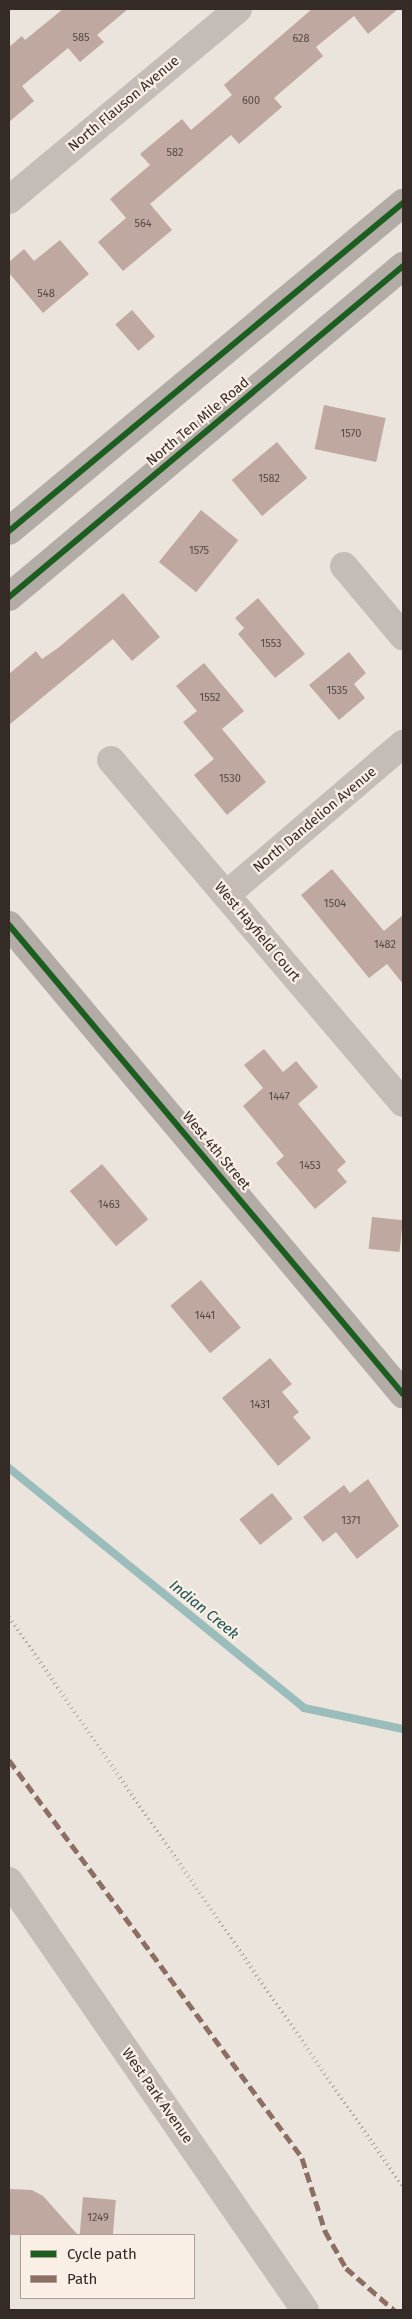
<!DOCTYPE html>
<style>
body{margin:0}
#map{position:relative;width:412px;height:2319px;overflow:hidden;background:#ebe4dd;font-family:"Fira Sans",sans-serif}
div>[style]{position:absolute}
.stream>*{height:8px;margin:-4px;padding:0 4px;transform-origin:4px;border-radius:4px;background:#9abdbc}
.building>*{inset:0;background:#bea89f;transform-origin:0 0}
.minor>*{height:28px;margin:-14px;padding:0 14px;transform-origin:14px;border-radius:14px;background:#c4bdb7}
.major>*{height:28px;margin:-14px;padding:0 14px;transform-origin:14px;border-radius:14px;background:#b3aba6}
.rail>*{height:4px;margin-top:-2px;transform-origin:0;background:repeating-linear-gradient(90deg,#aba6a1 0 1px,transparent 0 5px)}
.quiet>*{height:5px;margin-top:-2.5px;transform-origin:0;background:repeating-linear-gradient(90deg,#8d6e63 0 10px,transparent 0 15px)}
.cycleway>*{height:6px;margin:-3px;padding:0 3px;transform-origin:3px;border-radius:3px;background:#1b5e20}
span{translate:-50% -50%;white-space:nowrap;text-align:center;line-height:1.15;-webkit-text-stroke:4.5px #f9efe4;paint-order:stroke}
.number-label{font-size:11px;color:#564a44}
.number-label span{-webkit-text-stroke-width:0}
.street-label{font-size:14px;color:#342a26}
.water-label{font-size:15px;color:#1b5155;font-style:italic}
.frame{position:absolute;inset:0;border:10px solid #342a26;pointer-events:none}
.legend{position:absolute;left:20px;top:2234px;width:175px;height:65px;box-sizing:border-box;background:#f9efe4;border:1px solid #aaa098;margin:0;padding:6px 9px;list-style:none;font-size:15px;color:#342a26}
.legend li{display:flex;align-items:center;gap:10px;height:25px}
.legend b{width:25px;border:1px solid #aaa098}
</style>
<div id="map">
<div class="stream">
<div style="left:9px;top:1468px;width:380px;rotate:39.1deg"></div>
<div style="left:304px;top:1708px;width:101px;rotate:12deg"></div>
</div>
<div class="building">
<div style="clip-path:polygon(63px 9px,128px 9px,97px 35px,104px 42px,80px 62px,68px 48px,22px 86px,34px 101px,9px 122px,9px 47px,22px 36px,25px 40px)"></div>
<div style="clip-path:polygon(312px 9px,398px 9px,368px 34px,354px 16px,316px 47px,323px 56px,274px 98px,282px 107px,239px 144px,231px 135px,150px 204px,172px 230px,123px 271px,98px 242px,126px 218px,110px 199px,150px 165px,140px 154px,182px 119px,191px 130px,232px 95px,224px 85px)"></div>
<div style="clip-path:polygon(60px 240px,89px 274px,43px 313px,9px 273px,9px 262px,24px 249px,34px 261px)"></div>
<div style="left:132px;top:310px;width:35px;height:22px;rotate:49deg"></div>
<div style="left:324px;top:405px;width:63px;height:45px;rotate:12deg"></div>
<div style="left:277px;top:442px;width:47px;height:59px;rotate:50deg"></div>
<div style="left:201px;top:510px;width:48px;height:67px;rotate:39deg"></div>
<div style="clip-path:polygon(123px 593px,160px 637px,132px 661px,113px 639px,9px 725px,9px 674px,36px 651px,42px 659px,58px 648px)"></div>
<div style="clip-path:polygon(258px 598px,305px 654px,275px 678px,238px 634px,244px 628px,235px 618px)"></div>
<div style="clip-path:polygon(349px 652px,366px 673px,354px 684px,365px 698px,339px 720px,309px 685px)"></div>
<div style="clip-path:polygon(204px 663px,244px 711px,222px 729px,266px 782px,227px 815px,194px 775px,214px 759px,183px 722px,197px 711px,176px 686px)"></div>
<div style="clip-path:polygon(332px 869px,384px 931px,403px 915px,403px 984px,387px 964px,369px 978px,301px 895px)"></div>
<div style="clip-path:polygon(264px 1049px,283px 1072px,296px 1061px,318px 1087px,298px 1104px,346px 1162px,337px 1170px,347px 1182px,315px 1209px,276px 1163px,284px 1156px,243px 1106px,263px 1088px,244px 1065px)"></div>
<div style="left:102px;top:1164px;width:72px;height:42px;rotate:50deg"></div>
<div style="left:372px;top:1217px;width:31px;height:32px;rotate:6deg"></div>
<div style="left:201px;top:1280px;width:62px;height:40px;rotate:50deg"></div>
<div style="clip-path:polygon(270px 1358px,292px 1384px,282px 1392px,299px 1412px,293px 1417px,311px 1438px,278px 1466px,222px 1398px)"></div>
<div style="clip-path:polygon(368px 1479px,399px 1526px,357px 1559px,336px 1532px,323px 1542px,303px 1517px,344px 1485px,350px 1493px)"></div>
<div style="left:272px;top:1493px;width:33px;height:42px;rotate:51deg"></div>
<div style="clip-path:polygon(9px 2189px,32px 2190px,43px 2196px,78px 2235px,9px 2235px)"></div>
<div style="left:83px;top:2197px;width:33px;height:38px;rotate:5deg"></div>
</div>
<div class="minor">
<div style="left:9px;top:200px;width:298px;rotate:-39.8deg"></div>
<div style="left:344px;top:566px;width:92px;rotate:49.9deg"></div>
<div style="left:111px;top:760px;width:450px;rotate:49.6deg"></div>
<div style="left:226px;top:895px;width:233px;rotate:-40.5deg"></div>
<div style="left:9px;top:1881px;width:521px;rotate:55.4deg"></div>
</div>
<div class="major">
<div style="left:9px;top:531px;width:513px;rotate:-39.78deg"></div>
<div style="left:9px;top:597px;width:515px;rotate:-40.03deg"></div>
<div style="left:9px;top:925px;width:613px;rotate:49.97deg"></div>
</div>
<div class="rail">
<div style="left:9px;top:1617px;width:693px;rotate:55.35deg"></div>
</div>
<div class="quiet">
<div style="left:9px;top:1760px;width:494px;rotate:53.6deg"></div>
<div style="left:302px;top:2158px;width:77px;rotate:72.5deg"></div>
<div style="left:325px;top:2231px;width:43px;rotate:60.4deg"></div>
<div style="left:346px;top:2268px;width:64px;rotate:41.2deg"></div>
</div>
<div class="cycleway">
<div style="left:9px;top:531px;width:513px;rotate:-39.78deg"></div>
<div style="left:9px;top:597px;width:515px;rotate:-40.03deg"></div>
<div style="left:9px;top:925px;width:613px;rotate:49.97deg"></div>
</div>
<div class="number-label">
<span style="left:81px;top:38px">585</span>
<span style="left:301px;top:39px">628</span>
<span style="left:251px;top:101px">600</span>
<span style="left:175px;top:153px">582</span>
<span style="left:143px;top:224px">564</span>
<span style="left:46px;top:294px">548</span>
<span style="left:351px;top:434px">1570</span>
<span style="left:269px;top:479px">1582</span>
<span style="left:199px;top:551px">1575</span>
<span style="left:271px;top:644px">1553</span>
<span style="left:337px;top:691px">1535</span>
<span style="left:210px;top:698px">1552</span>
<span style="left:230px;top:779px">1530</span>
<span style="left:335px;top:904px">1504</span>
<span style="left:385px;top:945px">1482</span>
<span style="left:279px;top:1097px">1447</span>
<span style="left:310px;top:1166px">1453</span>
<span style="left:109px;top:1205px">1463</span>
<span style="left:205px;top:1316px">1441</span>
<span style="left:260px;top:1405px">1431</span>
<span style="left:351px;top:1521px">1371</span>
<span style="left:98px;top:2218px">1249</span>
</div>
<div class="street-label">
<span style="left:124px;top:104px;rotate:-40deg">North Flauson Avenue</span>
<span style="left:198px;top:422px;rotate:-40deg">North Ten Mile Road</span>
<span style="left:315px;top:820px;rotate:-40deg">North Dandelion Avenue</span>
<span style="left:257px;top:932px;rotate:50deg">West Hayfield Court</span>
<span style="left:216px;top:1151px;rotate:50deg">West 4th Street</span>
<span style="left:157px;top:2096px;rotate:55deg">West Park Avenue</span>
</div>
<div class="water-label">
<span style="left:204px;top:1610px;rotate:39deg">Indian Creek</span>
</div>
<div class="frame"></div>
<ul class="legend">
<li><b style="height:6px;background:#1b5e20"></b>Cycle path</li>
<li><b style="height:6px;background:#8d6e63"></b>Path</li>
</ul>
</div>
